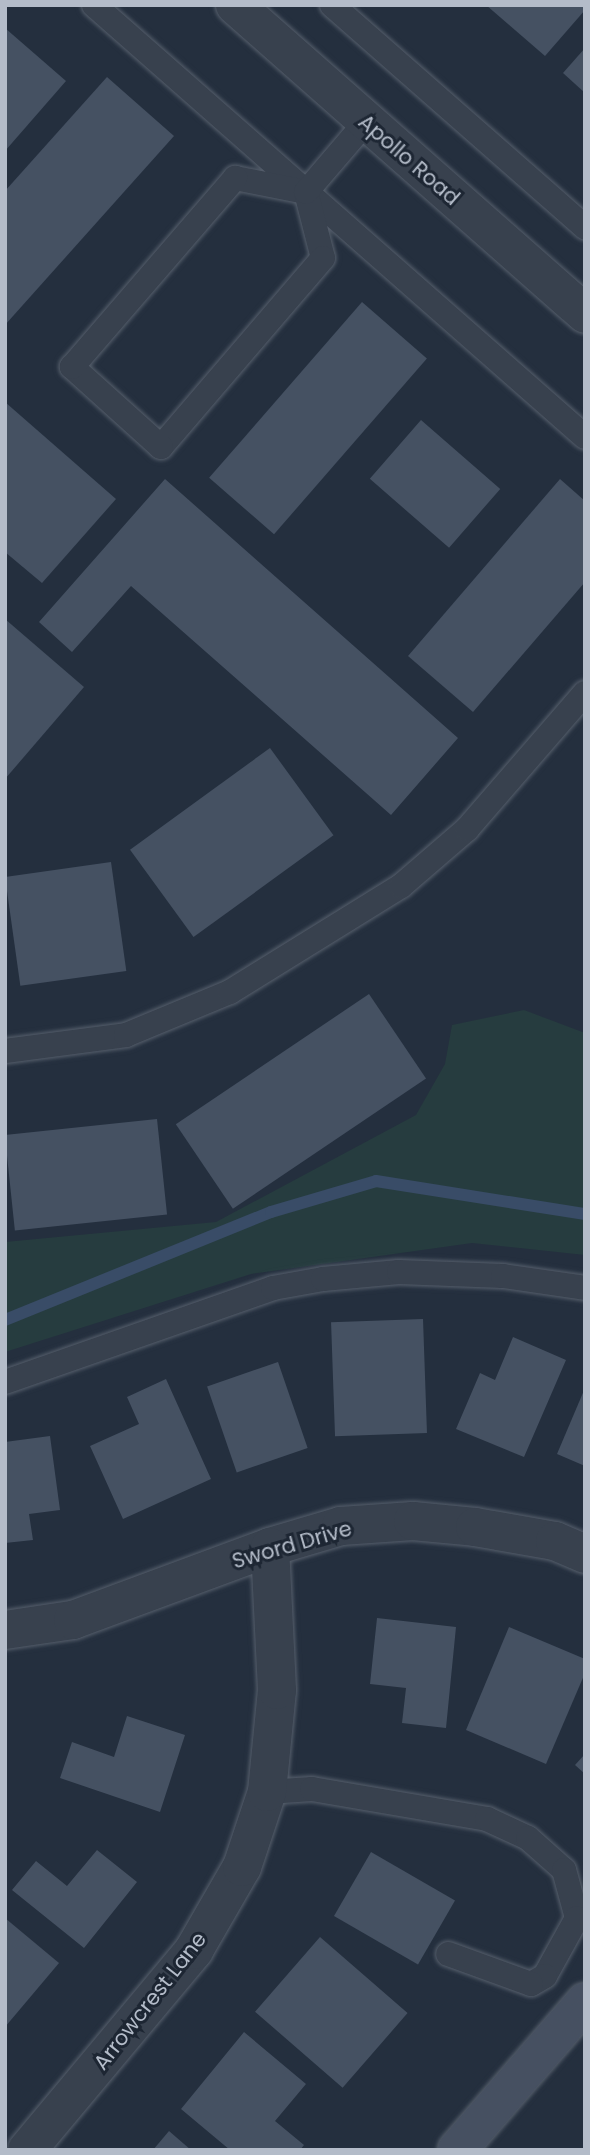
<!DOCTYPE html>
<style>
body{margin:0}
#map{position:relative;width:590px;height:2155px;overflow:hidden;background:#242f3e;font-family:Poppins,sans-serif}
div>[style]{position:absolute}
.green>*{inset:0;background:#263c3f}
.stream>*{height:12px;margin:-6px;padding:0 6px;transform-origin:6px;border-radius:6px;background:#394c67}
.building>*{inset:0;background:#455162;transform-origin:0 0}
.roads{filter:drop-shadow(0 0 2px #565f6c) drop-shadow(0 0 2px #565f6c)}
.service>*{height:24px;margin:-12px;padding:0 12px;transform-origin:12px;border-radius:12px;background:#38414e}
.minor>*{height:38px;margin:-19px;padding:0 19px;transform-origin:19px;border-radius:19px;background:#38414e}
.tertiary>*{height:38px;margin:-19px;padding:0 19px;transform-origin:19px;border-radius:19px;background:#38414e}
.secondary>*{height:38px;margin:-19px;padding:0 19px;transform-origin:19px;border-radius:19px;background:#465061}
span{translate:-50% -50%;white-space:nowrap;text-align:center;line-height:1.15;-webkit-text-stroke:6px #1d2633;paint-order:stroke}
.street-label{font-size:21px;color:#b4bcc9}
.frame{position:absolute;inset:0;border:7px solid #b4bcc9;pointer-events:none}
</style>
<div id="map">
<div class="green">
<div style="clip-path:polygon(524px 1010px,585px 1033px,585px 1255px,472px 1243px,251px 1274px,5px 1352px,5px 1242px,216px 1222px,416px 1115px,445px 1064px,452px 1025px)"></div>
</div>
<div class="stream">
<div style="left:5px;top:1320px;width:287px;rotate:-22.1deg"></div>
<div style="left:271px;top:1212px;width:109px;rotate:-16.4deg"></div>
<div style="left:376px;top:1181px;width:212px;rotate:9deg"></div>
</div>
<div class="building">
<div style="clip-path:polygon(486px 5px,585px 5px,585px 10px,545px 56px)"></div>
<div style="clip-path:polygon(5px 28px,66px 81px,5px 151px)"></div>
<div style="clip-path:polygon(585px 48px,585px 93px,563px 73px)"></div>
<div style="clip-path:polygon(107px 77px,174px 136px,5px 325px,5px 191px)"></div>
<div style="left:362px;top:302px;width:86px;height:233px;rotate:41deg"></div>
<div style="clip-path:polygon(5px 402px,116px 499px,42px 583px,5px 552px)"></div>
<div style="left:421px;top:420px;width:105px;height:78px;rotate:41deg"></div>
<div style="clip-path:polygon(165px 479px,458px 738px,391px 815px,131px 586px,72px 652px,39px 622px)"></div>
<div style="clip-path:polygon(560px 479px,585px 501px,585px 582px,473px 712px,408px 656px)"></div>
<div style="clip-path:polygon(5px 619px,84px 687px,5px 779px)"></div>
<div style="left:270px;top:748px;width:108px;height:173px;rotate:54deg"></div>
<div style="left:111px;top:862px;width:110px;height:107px;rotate:82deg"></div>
<div style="left:369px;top:994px;width:102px;height:233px;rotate:56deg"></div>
<div style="left:157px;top:1119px;width:96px;height:153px;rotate:84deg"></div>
<div style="left:423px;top:1319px;width:114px;height:92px;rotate:88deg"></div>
<div style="clip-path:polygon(513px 1337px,566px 1360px,524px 1457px,456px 1429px,480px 1373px,495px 1380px)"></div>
<div style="left:278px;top:1362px;width:91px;height:75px;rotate:71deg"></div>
<div style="clip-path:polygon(166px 1379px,211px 1479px,123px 1519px,90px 1446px,139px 1424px,127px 1397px)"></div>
<div style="clip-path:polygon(585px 1388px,585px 1466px,557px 1454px)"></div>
<div style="clip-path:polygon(50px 1436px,60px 1510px,29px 1514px,33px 1540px,5px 1543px,5px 1442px)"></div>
<div style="clip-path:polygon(377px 1618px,456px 1627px,446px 1728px,402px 1723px,406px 1688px,370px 1684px)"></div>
<div style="clip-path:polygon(509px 1627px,585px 1659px,585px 1673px,546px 1764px,466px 1730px)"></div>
<div style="clip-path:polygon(127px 1716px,185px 1735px,160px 1812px,60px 1778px,72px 1742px,114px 1757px)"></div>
<div style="clip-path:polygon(585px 1754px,585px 1774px,575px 1765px)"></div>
<div style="clip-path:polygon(97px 1850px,137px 1882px,84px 1948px,12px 1890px,36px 1861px,67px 1886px)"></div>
<div style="left:371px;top:1852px;width:97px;height:74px;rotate:30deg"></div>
<div style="clip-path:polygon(5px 1918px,59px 1963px,5px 2027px)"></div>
<div style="left:320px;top:1937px;width:116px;height:99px;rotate:41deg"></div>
<div style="clip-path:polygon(244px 2032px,306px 2084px,275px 2121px,304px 2145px,300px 2150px,230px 2150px,181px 2109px)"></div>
<div style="clip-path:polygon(169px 2131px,191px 2150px,153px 2150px)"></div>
</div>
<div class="roads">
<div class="service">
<div style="left:94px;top:5px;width:654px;rotate:41.34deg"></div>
<div style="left:332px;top:5px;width:337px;rotate:41.3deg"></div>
<div style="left:235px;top:178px;width:72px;rotate:11.2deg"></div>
<div style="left:306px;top:192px;width:68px;rotate:75.6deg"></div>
<div style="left:323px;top:258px;width:249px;rotate:130.6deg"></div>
<div style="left:161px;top:447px;width:120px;rotate:-138deg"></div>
<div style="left:72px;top:367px;width:250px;rotate:-49.2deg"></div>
<div style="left:306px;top:192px;width:92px;rotate:-49.4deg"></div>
<div style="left:5px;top:1051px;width:122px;rotate:-7.5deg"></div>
<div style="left:126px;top:1035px;width:113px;rotate:-22.5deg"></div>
<div style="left:230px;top:992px;width:201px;rotate:-31.8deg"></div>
<div style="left:401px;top:886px;width:87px;rotate:-40.8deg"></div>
<div style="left:467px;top:829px;width:180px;rotate:-49.1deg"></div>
<div style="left:5px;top:1382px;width:284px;rotate:-19.3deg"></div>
<div style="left:273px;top:1288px;width:51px;rotate:-10.2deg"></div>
<div style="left:323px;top:1279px;width:76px;rotate:-5.3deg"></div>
<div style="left:399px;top:1272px;width:104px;rotate:2.2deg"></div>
<div style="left:503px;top:1276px;width:83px;rotate:8.3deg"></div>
<div style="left:267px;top:1792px;width:45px;rotate:-3.8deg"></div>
<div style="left:312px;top:1789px;width:178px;rotate:9.7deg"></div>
<div style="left:487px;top:1819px;width:45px;rotate:24.9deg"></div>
<div style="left:528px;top:1838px;width:48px;rotate:41.6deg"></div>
<div style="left:564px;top:1870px;width:50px;rotate:74.8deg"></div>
<div style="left:577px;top:1918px;width:66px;rotate:118.9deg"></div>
<div style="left:545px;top:1976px;width:16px;rotate:150deg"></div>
<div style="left:531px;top:1984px;width:88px;rotate:-160.1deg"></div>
</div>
<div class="minor">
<div style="left:5px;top:1630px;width:69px;rotate:-8.4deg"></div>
<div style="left:73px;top:1620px;width:210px;rotate:-20.3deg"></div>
<div style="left:270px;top:1547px;width:74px;rotate:-16.5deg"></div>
<div style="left:341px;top:1526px;width:72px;rotate:-4deg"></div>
<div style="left:413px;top:1521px;width:62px;rotate:5.5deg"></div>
<div style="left:475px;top:1527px;width:81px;rotate:9.9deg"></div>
<div style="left:555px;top:1541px;width:33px;rotate:23deg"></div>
<div style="left:27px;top:2150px;width:261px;rotate:-50.1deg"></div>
<div style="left:194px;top:1950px;width:96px;rotate:-60deg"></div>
<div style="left:242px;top:1867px;width:79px;rotate:-71.6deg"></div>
<div style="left:267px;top:1792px;width:102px;rotate:-84.4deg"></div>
<div style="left:277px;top:1690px;width:143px;rotate:-92.8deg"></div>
</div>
<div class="tertiary">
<div style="left:235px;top:5px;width:467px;rotate:41.4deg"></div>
</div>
<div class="secondary">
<div style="left:457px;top:2150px;width:196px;rotate:-49.1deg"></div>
</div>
</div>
<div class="street-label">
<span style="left:409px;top:160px;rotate:41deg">Apollo Road</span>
<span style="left:292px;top:1545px;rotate:-16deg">Sword Drive</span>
<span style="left:150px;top:2001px;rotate:-52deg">Arrowcrest Lane</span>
</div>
<div class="frame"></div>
</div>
